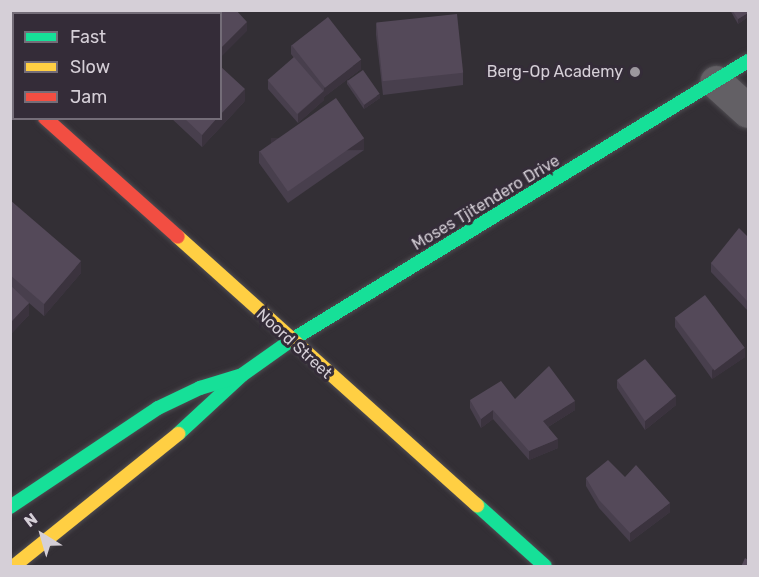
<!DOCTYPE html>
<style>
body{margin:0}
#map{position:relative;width:759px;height:577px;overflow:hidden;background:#332f35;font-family:Rubik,sans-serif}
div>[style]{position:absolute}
.roads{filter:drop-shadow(0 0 2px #4f4c51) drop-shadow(0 0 2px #4f4c51)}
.street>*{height:33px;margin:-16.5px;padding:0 16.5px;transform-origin:16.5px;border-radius:16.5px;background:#636065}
.fast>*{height:14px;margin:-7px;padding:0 7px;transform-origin:7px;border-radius:7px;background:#16e098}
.slow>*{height:14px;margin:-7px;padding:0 7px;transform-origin:7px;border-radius:7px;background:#ffcf43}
.jam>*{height:14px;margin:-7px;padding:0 7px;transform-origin:7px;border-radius:7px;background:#f24e42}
.wall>*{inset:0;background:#483f4d;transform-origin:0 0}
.shaded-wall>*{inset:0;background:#3b333e;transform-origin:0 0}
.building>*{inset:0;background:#544959;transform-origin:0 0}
.dots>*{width:16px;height:16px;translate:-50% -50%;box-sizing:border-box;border:3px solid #342c38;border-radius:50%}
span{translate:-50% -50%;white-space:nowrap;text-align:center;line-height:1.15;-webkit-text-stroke:6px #342c38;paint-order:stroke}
.poi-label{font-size:16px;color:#d5cfd7}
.right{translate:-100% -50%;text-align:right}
.street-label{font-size:16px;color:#d5cfd7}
.frame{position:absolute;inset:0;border:12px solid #d5cfd7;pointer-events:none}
.legend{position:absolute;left:12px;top:12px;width:210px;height:108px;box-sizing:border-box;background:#342c38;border:2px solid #746d78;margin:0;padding:8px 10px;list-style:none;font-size:18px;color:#d5cfd7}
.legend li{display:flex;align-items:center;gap:12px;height:30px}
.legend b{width:30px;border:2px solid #746d78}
.north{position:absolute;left:12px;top:505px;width:60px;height:60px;-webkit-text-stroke:4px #342c38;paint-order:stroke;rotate:323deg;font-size:16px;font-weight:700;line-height:24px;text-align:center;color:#d5cfd7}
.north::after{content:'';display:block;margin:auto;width:21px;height:27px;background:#d5cfd7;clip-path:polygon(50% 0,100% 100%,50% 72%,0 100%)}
</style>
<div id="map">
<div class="roads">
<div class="street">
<div style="left:716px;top:82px;width:43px;rotate:42.2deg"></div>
<div style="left:10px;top:87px;width:5px;rotate:37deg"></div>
</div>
<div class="fast">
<div style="left:178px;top:434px;width:87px;rotate:-42.7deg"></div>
<div style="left:242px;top:375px;width:59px;rotate:-35.3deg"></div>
<div style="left:290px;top:341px;width:537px;rotate:-31.44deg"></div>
<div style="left:477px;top:505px;width:91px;rotate:41.9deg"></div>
<div style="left:10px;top:507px;width:178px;rotate:-33.8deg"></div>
<div style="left:158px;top:408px;width:47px;rotate:-25.5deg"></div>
<div style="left:200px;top:388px;width:41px;rotate:-17.1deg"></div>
</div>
<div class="slow">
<div style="left:178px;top:237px;width:402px;rotate:41.9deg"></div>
<div style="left:14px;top:566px;width:211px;rotate:-38.8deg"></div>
</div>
<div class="jam">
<div style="left:45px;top:118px;width:178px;rotate:41.8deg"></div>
</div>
</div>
<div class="wall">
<div style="left:48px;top:10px;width:66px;height:4px"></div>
<div style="left:127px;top:10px;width:52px;height:5px"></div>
<div style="clip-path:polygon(730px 10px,748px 10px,748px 17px,738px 24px)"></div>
<div style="clip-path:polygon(376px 23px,463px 73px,463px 85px,383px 95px,376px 35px)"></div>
<div style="clip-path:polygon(291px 45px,361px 69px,324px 97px,324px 100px,298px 123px,268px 89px,268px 81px,294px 58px,291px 54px)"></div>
<div style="clip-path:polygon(347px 80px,380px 98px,364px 109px,347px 84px)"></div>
<div style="clip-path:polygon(245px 101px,202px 147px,171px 118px,220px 118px)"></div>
<div style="clip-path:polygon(364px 150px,288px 203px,259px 163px,259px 151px)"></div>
<div style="clip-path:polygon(10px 200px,81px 273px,44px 316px,29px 303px,29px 315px,10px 335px)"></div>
<div style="clip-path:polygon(748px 237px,748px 311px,711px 272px,711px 263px)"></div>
<div style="clip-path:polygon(675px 318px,745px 357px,712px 379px,675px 327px)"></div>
<div style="clip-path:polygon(617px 380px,676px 405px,645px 430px,617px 388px)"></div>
<div style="clip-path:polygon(470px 400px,575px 410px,548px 427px,558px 448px,529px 460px,493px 419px,481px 428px,470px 408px)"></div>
<div style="clip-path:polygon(625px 477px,670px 512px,630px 542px,599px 508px,586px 486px,586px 478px)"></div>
</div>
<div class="shaded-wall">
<div style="clip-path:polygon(106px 10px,114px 10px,111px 14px,103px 14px)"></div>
<div style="clip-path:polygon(748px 13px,748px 17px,738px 24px,738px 19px)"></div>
<div style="clip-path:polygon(247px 22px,247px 31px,220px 58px,220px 49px)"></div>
<div style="clip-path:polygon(361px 60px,361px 69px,324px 97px,324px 100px,298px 123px,298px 114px,324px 91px,324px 88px)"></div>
<div style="clip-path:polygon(245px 89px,245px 101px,202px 147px,202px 135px,217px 118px,220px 118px,220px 115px)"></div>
<div style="clip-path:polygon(380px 94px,380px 98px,364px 109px,364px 105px)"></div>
<div style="left:364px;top:138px;width:12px;height:93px;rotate:90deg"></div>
<div style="clip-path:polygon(81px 261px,81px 273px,44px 316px,44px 304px)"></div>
<div style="clip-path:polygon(29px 303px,29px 315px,10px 335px,10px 323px)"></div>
<div style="clip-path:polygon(745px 348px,745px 357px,712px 379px,712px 370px)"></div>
<div style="clip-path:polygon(676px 396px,676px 405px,645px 430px,645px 421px)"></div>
<div style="clip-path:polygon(575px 401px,575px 410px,543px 430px,543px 421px)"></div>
<div style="clip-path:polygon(493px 410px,493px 419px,481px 428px,481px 419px)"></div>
<div style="clip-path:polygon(558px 439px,558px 448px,529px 460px,529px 451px)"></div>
<div style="clip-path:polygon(670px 503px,670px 512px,630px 542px,630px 533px)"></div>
</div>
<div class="building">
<div style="left:53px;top:10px;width:53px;height:6px"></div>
<div style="left:136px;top:10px;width:43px;height:5px"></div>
<div style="clip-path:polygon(214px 10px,236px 10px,247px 22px,220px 49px,220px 14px,211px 14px)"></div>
<div style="clip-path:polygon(732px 10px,748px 10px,748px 13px,738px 19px)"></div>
<div style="left:457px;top:14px;width:59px;height:81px;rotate:84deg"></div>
<div style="left:328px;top:17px;width:54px;height:46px;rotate:52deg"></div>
<div style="left:294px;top:57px;width:45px;height:35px;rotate:49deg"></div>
<div style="clip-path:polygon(220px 66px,245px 89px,220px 115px)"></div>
<div style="left:363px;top:70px;width:29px;height:19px;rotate:55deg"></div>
<div style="left:336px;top:98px;width:49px;height:93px;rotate:55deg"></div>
<div style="clip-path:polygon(184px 118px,217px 118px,202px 135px)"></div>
<div style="clip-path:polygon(10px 200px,81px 261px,44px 304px,10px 275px)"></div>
<div style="clip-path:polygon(739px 228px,748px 237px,748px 302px,711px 263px)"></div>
<div style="clip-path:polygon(10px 285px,29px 303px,10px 323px)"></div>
<div style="left:705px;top:295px;width:66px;height:38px;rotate:53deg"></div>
<div style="clip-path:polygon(645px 359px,676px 396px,645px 421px,617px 380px)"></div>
<div style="clip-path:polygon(549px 366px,575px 401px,543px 421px,558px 439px,529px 451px,493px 410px,481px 419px,470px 400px,501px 381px,515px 399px)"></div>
<div style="clip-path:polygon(608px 460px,625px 477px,636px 465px,670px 503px,630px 533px,599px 500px,586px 478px)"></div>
<div style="clip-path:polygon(745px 558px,748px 560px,748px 567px,741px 567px)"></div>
</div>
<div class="dots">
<div style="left:635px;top:72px;background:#9c979e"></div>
</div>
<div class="poi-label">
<span class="right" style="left:623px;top:72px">Berg-Op Academy</span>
</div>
<div class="street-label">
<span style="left:486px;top:203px;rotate:-31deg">Moses Tjitendero Drive</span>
<span style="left:294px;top:344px;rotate:42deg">Noord Street</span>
</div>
<div class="frame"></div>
<ul class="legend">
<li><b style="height:8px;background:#16e098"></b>Fast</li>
<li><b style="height:8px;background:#ffcf43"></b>Slow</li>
<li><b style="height:8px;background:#f24e42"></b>Jam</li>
</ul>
<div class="north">N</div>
</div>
